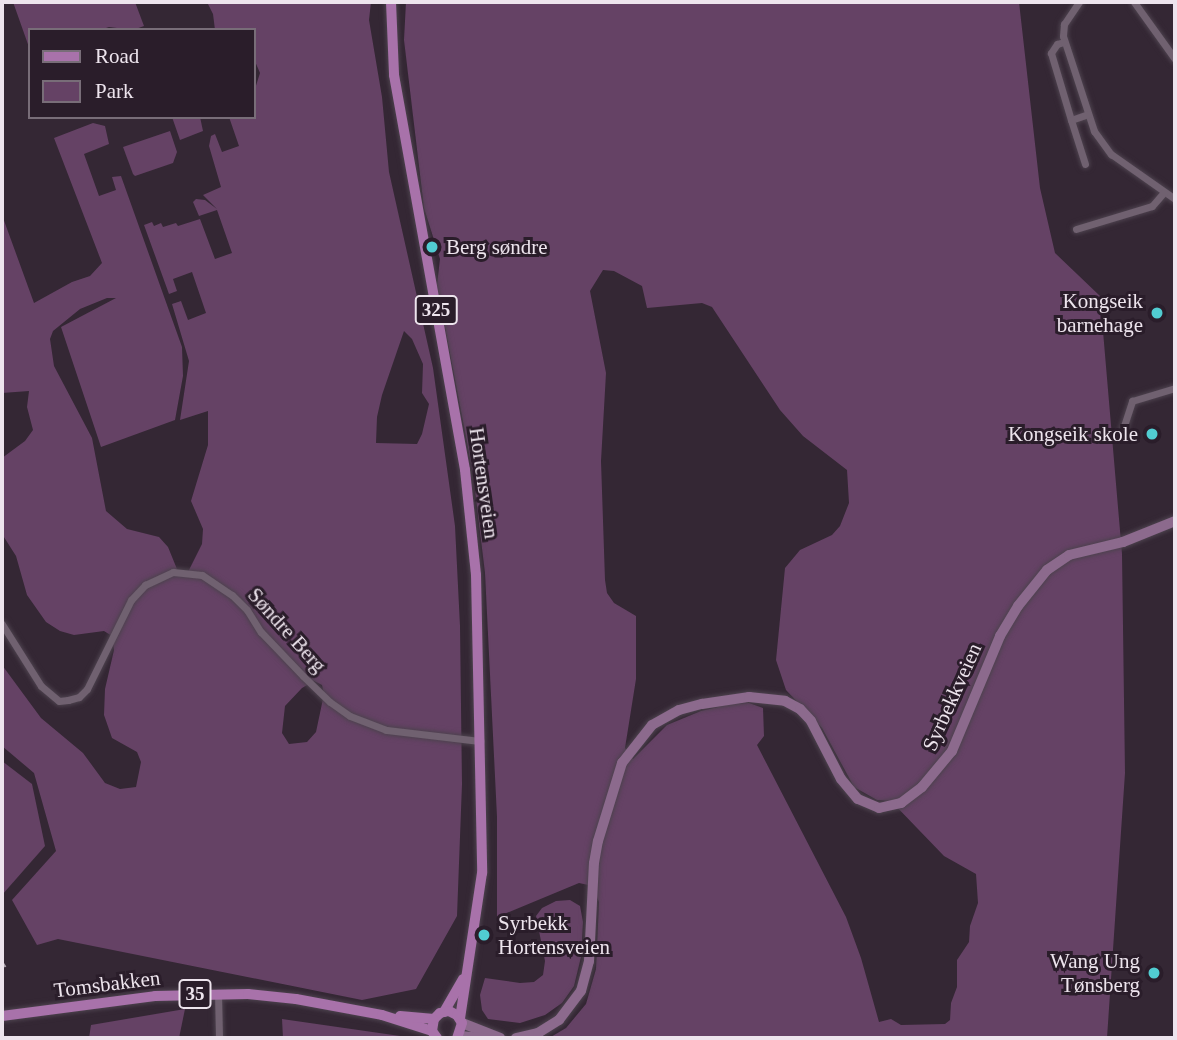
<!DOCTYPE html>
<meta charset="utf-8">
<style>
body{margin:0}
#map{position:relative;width:1177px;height:1040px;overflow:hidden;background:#342734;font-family:"Times New Roman",serif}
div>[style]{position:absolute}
.green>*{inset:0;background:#654265}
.roads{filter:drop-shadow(0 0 2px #4d424e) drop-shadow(0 0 2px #4d424e)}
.minor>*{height:7px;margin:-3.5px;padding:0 3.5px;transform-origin:3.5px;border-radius:3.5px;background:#706170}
.secondary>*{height:10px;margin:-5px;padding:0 5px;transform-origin:5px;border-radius:5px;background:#8c6a8d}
.primary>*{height:10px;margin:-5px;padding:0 5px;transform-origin:5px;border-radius:5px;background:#a872aa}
.rail>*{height:5px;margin-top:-2.5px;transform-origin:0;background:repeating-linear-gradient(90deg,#2a1d2a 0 8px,#ada3ad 0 16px);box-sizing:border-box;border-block:2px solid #ada3ad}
.dots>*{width:19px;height:19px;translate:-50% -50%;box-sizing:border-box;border:4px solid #2a1d2a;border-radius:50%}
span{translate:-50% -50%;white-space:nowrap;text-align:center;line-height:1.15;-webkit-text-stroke:6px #2a1d2a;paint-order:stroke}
.shield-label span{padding:2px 5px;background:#2a1d2a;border:2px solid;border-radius:5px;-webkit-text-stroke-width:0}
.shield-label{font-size:19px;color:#ede4ed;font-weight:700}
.poi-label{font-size:21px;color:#ede4ed}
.left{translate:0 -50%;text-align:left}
.right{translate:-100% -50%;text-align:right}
.street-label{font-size:21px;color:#ede4ed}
.frame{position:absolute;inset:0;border:4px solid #ede4ed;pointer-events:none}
.legend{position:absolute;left:28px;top:28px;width:228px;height:91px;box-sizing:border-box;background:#2a1d2a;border:2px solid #786d78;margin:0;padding:9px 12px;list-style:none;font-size:21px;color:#ede4ed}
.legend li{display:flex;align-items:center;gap:14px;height:35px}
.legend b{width:35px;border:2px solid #786d78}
</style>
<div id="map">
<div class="green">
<div style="clip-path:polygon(13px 2px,135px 2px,144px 26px,133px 30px,109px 27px,100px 30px,30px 30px,30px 50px)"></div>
<div style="clip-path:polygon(evenodd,207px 2px,371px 2px,369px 20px,382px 97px,389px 172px,433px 368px,455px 526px,460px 626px,462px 784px,457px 916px,416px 989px,362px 1000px,58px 939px,37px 945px,12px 900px,56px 851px,34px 773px,2px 746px,2px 665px,41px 718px,83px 753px,105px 783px,120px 789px,136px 787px,141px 762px,137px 752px,112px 738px,104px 715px,105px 689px,114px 650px,112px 636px,104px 631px,74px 635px,60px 631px,46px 622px,27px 595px,16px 556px,2px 534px,2px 458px,25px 441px,33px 430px,27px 407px,29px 391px,2px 393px,2px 215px,34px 303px,72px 282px,90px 276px,102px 263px,54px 138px,93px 123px,105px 126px,109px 144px,84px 154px,99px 196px,116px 190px,112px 177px,121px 176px,182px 347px,183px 376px,175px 420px,101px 447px,61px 327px,116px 298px,107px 298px,80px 309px,53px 331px,50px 339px,54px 366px,92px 438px,106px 511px,127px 529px,159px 537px,168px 547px,179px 574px,186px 576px,202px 544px,203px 529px,191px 501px,208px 445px,208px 411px,180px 420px,189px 361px,172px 304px,181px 301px,188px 320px,206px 313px,192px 272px,173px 279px,177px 291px,169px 294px,144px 225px,152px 222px,154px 226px,161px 223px,163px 227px,176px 223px,178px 226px,200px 219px,215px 259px,232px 253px,217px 210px,199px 216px,193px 202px,196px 199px,205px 200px,217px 209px,203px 195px,221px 187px,209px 146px,211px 136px,215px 134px,222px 152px,239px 146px,229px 117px,254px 117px,254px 92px,260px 73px,254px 59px,254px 30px,215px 30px,213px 14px,207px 2px,404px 331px,412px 339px,423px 364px,422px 393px,429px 404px,422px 434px,417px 444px,376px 443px,377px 417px,382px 395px,404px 331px,207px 2px,314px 681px,322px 685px,324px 694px,316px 732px,307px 742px,289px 744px,282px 733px,285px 706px,302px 688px,314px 681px)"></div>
<div style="clip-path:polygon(evenodd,406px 2px,1019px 2px,1040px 188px,1055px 253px,1100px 296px,1122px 554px,1125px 773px,1107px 1038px,549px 1038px,566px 1028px,586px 1004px,596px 969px,599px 902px,593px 886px,579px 883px,497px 917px,497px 817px,485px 573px,473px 474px,437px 285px,440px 259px,424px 208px,404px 40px,406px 2px,603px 270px,614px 271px,642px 286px,647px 308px,702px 303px,712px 307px,780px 410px,803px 436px,847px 470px,849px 503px,840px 526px,832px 535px,800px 550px,785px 568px,776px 660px,786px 690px,822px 728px,854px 787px,877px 800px,891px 801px,944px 856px,976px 874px,978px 903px,970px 926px,969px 942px,957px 960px,957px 987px,951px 1003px,950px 1020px,945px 1024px,901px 1025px,891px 1019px,879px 1022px,861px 958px,846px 917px,757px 745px,764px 736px,763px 708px,749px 703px,731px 704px,701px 711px,667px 725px,633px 759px,625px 748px,636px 679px,636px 616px,614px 603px,607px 593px,605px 580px,601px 461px,606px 373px,590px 291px,603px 270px)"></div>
<div style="clip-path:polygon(172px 117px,200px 117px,203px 131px,180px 140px)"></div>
<div style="clip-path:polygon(170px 131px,177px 152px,173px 163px,135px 176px,133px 174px,123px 147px)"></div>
<div style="clip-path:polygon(2px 761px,32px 784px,45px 846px,2px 895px)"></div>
<div style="clip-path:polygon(570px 900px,580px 906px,583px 922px,581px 957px,574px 986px,562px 1003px,545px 1015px,520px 1023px,488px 1019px,482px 1010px,480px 995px,485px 978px,520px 983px,534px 982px,543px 975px,545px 961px,536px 916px,542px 908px,556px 901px)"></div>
<div style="clip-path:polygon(185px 1009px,179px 1038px,89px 1038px,91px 1025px)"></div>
<div style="clip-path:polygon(282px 1019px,414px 1038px,283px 1038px)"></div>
</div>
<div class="roads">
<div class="minor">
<div style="left:1079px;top:2px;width:27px;rotate:124deg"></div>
<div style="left:1064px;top:24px;width:12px;rotate:95deg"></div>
<div style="left:1063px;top:36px;width:100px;rotate:71.9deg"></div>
<div style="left:1094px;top:131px;width:29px;rotate:54deg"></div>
<div style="left:1111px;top:154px;width:78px;rotate:35.1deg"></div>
<div style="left:1134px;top:2px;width:70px;rotate:54.3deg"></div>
<div style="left:1064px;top:42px;width:7px;rotate:164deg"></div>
<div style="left:1057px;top:44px;width:11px;rotate:124deg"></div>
<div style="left:1051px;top:53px;width:70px;rotate:73.4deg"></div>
<div style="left:1071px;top:120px;width:18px;rotate:-19deg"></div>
<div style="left:1071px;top:120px;width:46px;rotate:72.3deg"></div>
<div style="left:1076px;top:229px;width:79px;rotate:-16.8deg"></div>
<div style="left:1152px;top:206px;width:18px;rotate:-49deg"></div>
<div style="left:1122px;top:432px;width:33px;rotate:-72deg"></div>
<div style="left:1132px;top:401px;width:45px;rotate:-16.8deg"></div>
<div style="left:2px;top:624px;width:73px;rotate:57.8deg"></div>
<div style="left:41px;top:686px;width:23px;rotate:40deg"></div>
<div style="left:59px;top:701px;width:9px;rotate:-6deg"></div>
<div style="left:68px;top:700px;width:11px;rotate:-15deg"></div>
<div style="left:79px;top:697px;width:11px;rotate:-45deg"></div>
<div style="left:87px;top:689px;width:99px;rotate:-63.7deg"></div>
<div style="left:131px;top:600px;width:21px;rotate:-47deg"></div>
<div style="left:145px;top:585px;width:31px;rotate:-25deg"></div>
<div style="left:173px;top:572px;width:29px;rotate:6deg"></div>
<div style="left:202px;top:575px;width:36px;rotate:34deg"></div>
<div style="left:232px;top:595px;width:21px;rotate:45deg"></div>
<div style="left:247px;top:610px;width:26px;rotate:58deg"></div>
<div style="left:261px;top:632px;width:61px;rotate:46.3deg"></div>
<div style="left:303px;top:676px;width:37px;rotate:44deg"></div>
<div style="left:330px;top:702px;width:24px;rotate:35deg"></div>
<div style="left:350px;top:716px;width:39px;rotate:21deg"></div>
<div style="left:386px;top:730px;width:95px;rotate:6.7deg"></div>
<div style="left:218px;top:993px;width:45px;rotate:88.7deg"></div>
</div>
<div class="secondary">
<div style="left:462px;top:1023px;width:41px;rotate:21.5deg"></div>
<div style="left:460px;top:1036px;width:25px;rotate:5deg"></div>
<div style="left:516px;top:1038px;width:23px;rotate:-13deg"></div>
<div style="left:538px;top:1033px;width:25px;rotate:-32deg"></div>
<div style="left:559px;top:1020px;width:36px;rotate:-53deg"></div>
<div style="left:581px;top:991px;width:31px;rotate:-75deg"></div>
<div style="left:589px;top:961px;width:98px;rotate:-87.1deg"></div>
<div style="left:594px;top:863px;width:22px;rotate:-80deg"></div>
<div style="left:598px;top:841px;width:82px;rotate:-72.9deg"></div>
<div style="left:622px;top:763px;width:48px;rotate:-51.7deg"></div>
<div style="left:652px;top:725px;width:31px;rotate:-29deg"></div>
<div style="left:679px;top:710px;width:24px;rotate:-15deg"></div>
<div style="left:702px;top:704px;width:48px;rotate:-8.5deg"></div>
<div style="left:749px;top:697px;width:36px;rotate:6deg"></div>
<div style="left:785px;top:701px;width:17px;rotate:28deg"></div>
<div style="left:800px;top:709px;width:16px;rotate:47deg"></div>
<div style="left:811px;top:721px;width:65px;rotate:62.7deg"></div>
<div style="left:841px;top:779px;width:26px;rotate:50deg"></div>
<div style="left:858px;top:799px;width:23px;rotate:23deg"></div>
<div style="left:879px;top:808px;width:23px;rotate:-13deg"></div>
<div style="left:901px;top:803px;width:26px;rotate:-37deg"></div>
<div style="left:922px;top:787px;width:47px;rotate:-50.2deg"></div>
<div style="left:952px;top:751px;width:125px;rotate:-67.3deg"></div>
<div style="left:1000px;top:636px;width:35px;rotate:-59deg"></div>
<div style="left:1018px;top:606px;width:46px;rotate:-51.1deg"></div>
<div style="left:1047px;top:570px;width:27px;rotate:-34deg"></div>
<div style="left:1069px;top:555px;width:56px;rotate:-13.5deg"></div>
<div style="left:1123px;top:542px;width:56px;rotate:-22deg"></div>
</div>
<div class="primary">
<div style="left:391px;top:2px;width:73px;rotate:87.6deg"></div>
<div style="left:394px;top:75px;width:401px;rotate:79.8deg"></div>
<div style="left:465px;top:470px;width:106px;rotate:84deg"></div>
<div style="left:476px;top:575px;width:298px;rotate:88.8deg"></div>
<div style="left:482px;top:873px;width:147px;rotate:98.6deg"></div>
<div style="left:444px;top:1012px;width:38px;rotate:-60deg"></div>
<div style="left:2px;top:1016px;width:154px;rotate:-7.4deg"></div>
<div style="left:155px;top:996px;width:93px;rotate:-1.2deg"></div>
<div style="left:248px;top:994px;width:48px;rotate:5.9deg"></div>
<div style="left:296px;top:999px;width:87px;rotate:10.5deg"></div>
<div style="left:382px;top:1015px;width:52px;rotate:17.7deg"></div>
<div style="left:400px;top:1016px;width:34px;rotate:5deg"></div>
<div style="left:437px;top:1038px;width:9px;rotate:-126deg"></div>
<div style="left:432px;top:1031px;width:12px;rotate:-81deg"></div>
<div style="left:434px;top:1019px;width:8px;rotate:-45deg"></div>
<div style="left:440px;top:1013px;width:9px;rotate:-13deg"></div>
<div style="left:449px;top:1011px;width:9px;rotate:27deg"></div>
<div style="left:457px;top:1015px;width:9px;rotate:58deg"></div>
<div style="left:462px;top:1023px;width:16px;rotate:108deg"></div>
</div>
</div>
<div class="rail">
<div style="left:2px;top:964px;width:4px;rotate:56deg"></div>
</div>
<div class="dots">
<div style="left:432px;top:247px;background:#51ccd1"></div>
<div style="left:1157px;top:313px;background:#51ccd1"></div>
<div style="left:1152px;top:434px;background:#51ccd1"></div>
<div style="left:484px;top:935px;background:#51ccd1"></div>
<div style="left:1154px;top:973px;background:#51ccd1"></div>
</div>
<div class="shield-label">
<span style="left:436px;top:310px">325</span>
<span style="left:195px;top:994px">35</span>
</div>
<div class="poi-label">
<span class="left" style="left:446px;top:247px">Berg søndre</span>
<span class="right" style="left:1143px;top:313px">Kongseik<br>barnehage</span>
<span class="right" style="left:1138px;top:434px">Kongseik skole</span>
<span class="left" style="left:498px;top:935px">Syrbekk<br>Hortensveien</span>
<span class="right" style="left:1140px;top:973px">Wang Ung<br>Tønsberg</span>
</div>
<div class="street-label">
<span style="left:484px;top:483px;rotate:82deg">Hortensveien</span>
<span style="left:287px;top:630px;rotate:48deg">Søndre Berg</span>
<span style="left:952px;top:697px;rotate:-66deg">Syrbekkveien</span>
<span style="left:107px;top:984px;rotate:-7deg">Tomsbakken</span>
</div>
<div class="frame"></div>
<ul class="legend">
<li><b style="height:9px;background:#a872aa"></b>Road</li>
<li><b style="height:19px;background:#654265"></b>Park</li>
</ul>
</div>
